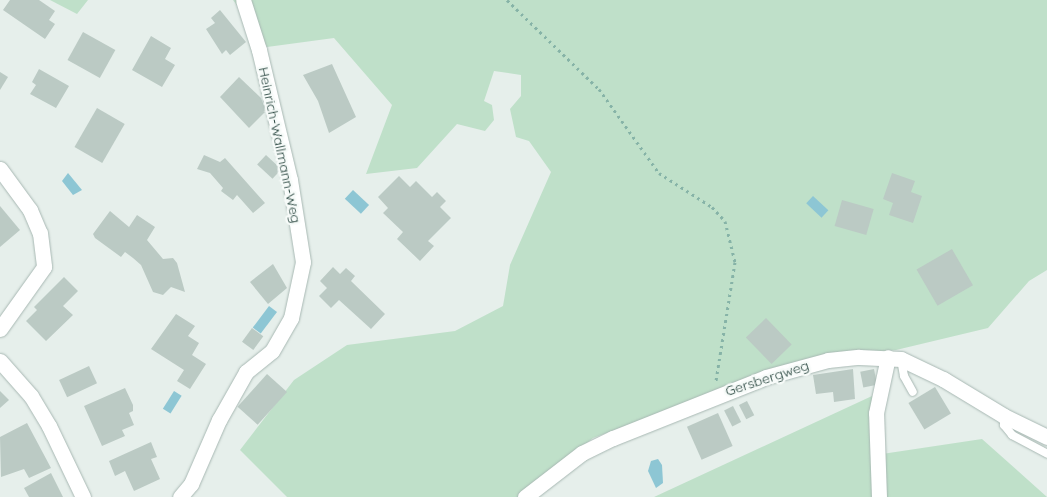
<!DOCTYPE html>
<style>
body{margin:0}
#map{position:relative;width:1047px;height:497px;overflow:hidden;background:#e6efeb;font-family:Quicksand,sans-serif}
div>[style]{position:absolute}
.green>*{inset:0;background:#bfe0c9}
.water>*{inset:0;background:#8dc6d4;transform-origin:0 0}
.building>*{inset:0;background:#bbcac4;transform-origin:0 0}
.path>*{height:3px;margin-top:-1.5px;transform-origin:0;background:repeating-linear-gradient(90deg,#86b3a7 0 2.5px,transparent 0 6.5px)}
.roads{filter:drop-shadow(0 0 1px #a8b8b3) drop-shadow(0 0 1px #a8b8b3)}
.lane>*{height:8px;margin:-4px;padding:0 4px;transform-origin:4px;border-radius:4px;background:#fff}
.street>*{height:15px;margin:-7.5px;padding:0 7.5px;transform-origin:7.5px;border-radius:7.5px;background:#fff}
span{translate:-50% -50%;white-space:nowrap;text-align:center;line-height:1.15;-webkit-text-stroke:5px #f7fbf9;paint-order:stroke}
.street-label{font-size:14px;color:#24423b}
</style>
<div id="map">
<div class="green">
<div style="clip-path:polygon(50px 0,88px 0,77px 14px)"></div>
<div style="clip-path:polygon(233px 0,1047px 0,1047px 270px,1029px 281px,988px 328px,896px 350px,841px 354px,748px 381px,593px 438px,520px 497px,287px 497px,240px 450px,294px 380px,347px 345px,455px 331px,503px 306px,510px 265px,551px 172px,529px 141px,516px 137px,510px 109px,521px 96px,521px 75px,494px 71px,484px 101px,492px 105px,494px 120px,485px 131px,457px 124px,417px 168px,366px 174px,392px 105px,334px 38px,267px 47px)"></div>
<div style="clip-path:polygon(872px 396px,882px 454px,982px 439px,1047px 497px,654px 497px)"></div>
</div>
<div class="water">
<div style="clip-path:polygon(68px 173px,82px 190px,73px 195px,62px 181px)"></div>
<div style="left:353px;top:190px;width:22px;height:12px;rotate:43deg"></div>
<div style="left:813px;top:196px;width:21px;height:10px;rotate:43deg"></div>
<div style="left:269px;top:306px;width:10px;height:27px;rotate:37deg"></div>
<div style="left:174px;top:391px;width:9px;height:21px;rotate:32deg"></div>
<div style="clip-path:polygon(658px 459px,662px 465px,663px 483px,656px 488px,648px 471px,651px 461px)"></div>
</div>
<div class="building">
<div style="clip-path:polygon(10px 0,39px 0,55px 11px,49px 20px,55px 24px,45px 39px,3px 10px)"></div>
<div style="clip-path:polygon(220px 10px,246px 42px,230px 55px,226px 50px,222px 54px,206px 29px,215px 23px,211px 18px)"></div>
<div style="left:83px;top:32px;width:37px;height:32px;rotate:29deg"></div>
<div style="clip-path:polygon(151px 36px,171px 48px,165px 59px,175px 65px,162px 87px,132px 70px)"></div>
<div style="clip-path:polygon(332px 64px,356px 117px,329px 133px,318px 101px,303px 75px)"></div>
<div style="clip-path:polygon(39px 69px,69px 86px,56px 108px,30px 94px,36px 85px,32px 82px)"></div>
<div style="clip-path:polygon(0 72px,8px 77px,0 90px)"></div>
<div style="clip-path:polygon(239px 77px,261px 98px,266px 111px,249px 128px,220px 97px)"></div>
<div style="left:97px;top:108px;width:32px;height:45px;rotate:30deg"></div>
<div style="clip-path:polygon(204px 155px,220px 162px,225px 158px,265px 203px,253px 213px,237px 195px,233px 200px,221px 191px,223px 188px,210px 173px,197px 169px)"></div>
<div style="left:266px;top:155px;width:21px;height:13px;rotate:43deg"></div>
<div style="clip-path:polygon(892px 173px,915px 181px,911px 192px,922px 196px,913px 223px,889px 215px,893px 203px,883px 199px)"></div>
<div style="clip-path:polygon(399px 176px,410px 187px,416px 181px,432px 197px,437px 192px,446px 201px,440px 207px,451px 218px,428px 241px,434px 246px,420px 261px,397px 239px,403px 232px,383px 213px,388px 208px,378px 197px)"></div>
<div style="left:842px;top:200px;width:33px;height:27px;rotate:16deg"></div>
<div style="clip-path:polygon(0 206px,20px 230px,0 247px)"></div>
<div style="clip-path:polygon(110px 211px,129px 227px,137px 215px,155px 227px,147px 240px,163px 259px,173px 258px,177px 263px,185px 292px,171px 287px,163px 295px,153px 292px,141px 265px,133px 258px,125px 252px,121px 257px,95px 238px,93px 234px)"></div>
<div style="left:952px;top:249px;width:42px;height:41px;rotate:60deg"></div>
<div style="clip-path:polygon(273px 264px,287px 288px,268px 304px,250px 282px)"></div>
<div style="clip-path:polygon(333px 267px,340px 274px,346px 268px,355px 276px,351px 281px,385px 314px,371px 329px,339px 300px,331px 308px,319px 296px,327px 288px,320px 281px)"></div>
<div style="clip-path:polygon(64px 277px,78px 291px,63px 306px,73px 315px,46px 341px,26px 321px,37px 310px,34px 307px)"></div>
<div style="clip-path:polygon(176px 314px,195px 326px,188px 336px,199px 343px,192px 355px,206px 364px,190px 389px,177px 381px,184px 370px,151px 349px)"></div>
<div style="left:766px;top:318px;width:37px;height:28px;rotate:46deg"></div>
<div style="left:252px;top:328px;width:14px;height:17px;rotate:36deg"></div>
<div style="left:89px;top:366px;width:19px;height:33px;rotate:65deg"></div>
<div style="clip-path:polygon(853px 369px,855px 399px,834px 402px,833px 392px,816px 394px,813px 375px)"></div>
<div style="left:874px;top:369px;width:16px;height:14px;rotate:79deg"></div>
<div style="left:267px;top:374px;width:27px;height:44px;rotate:42deg"></div>
<div style="left:935px;top:387px;width:31px;height:31px;rotate:59deg"></div>
<div style="clip-path:polygon(125px 388px,133px 405px,133px 411px,129px 413px,134px 425px,122px 430px,125px 436px,102px 446px,84px 406px)"></div>
<div style="clip-path:polygon(0 391px,9px 400px,0 408px)"></div>
<div style="left:747px;top:401px;width:16px;height:9px;rotate:63deg"></div>
<div style="left:733px;top:406px;width:18px;height:10px;rotate:63deg"></div>
<div style="left:718px;top:413px;width:36px;height:34px;rotate:66deg"></div>
<div style="clip-path:polygon(27px 423px,51px 468px,29px 478px,24px 469px,1px 477px,0 437px)"></div>
<div style="clip-path:polygon(151px 442px,157px 457px,151px 459px,160px 479px,134px 491px,125px 471px,115px 476px,109px 461px)"></div>
<div style="clip-path:polygon(51px 473px,63px 497px,29px 497px,24px 488px)"></div>
</div>
<div class="path">
<div style="left:507px;top:0;width:128px;rotate:44.1deg"></div>
<div style="left:599px;top:89px;width:103px;rotate:54.5deg"></div>
<div style="left:659px;top:173px;width:63px;rotate:32.7deg"></div>
<div style="left:712px;top:207px;width:19px;rotate:47deg"></div>
<div style="left:725px;top:221px;width:42px;rotate:76.3deg"></div>
<div style="left:735px;top:262px;width:120px;rotate:99.1deg"></div>
</div>
<div class="roads">
<div class="lane">
<div style="left:901px;top:359px;width:17px;rotate:80deg"></div>
<div style="left:904px;top:376px;width:18px;rotate:61deg"></div>
<div style="left:1004px;top:416px;width:9px;rotate:90deg"></div>
<div style="left:1004px;top:425px;width:13px;rotate:51deg"></div>
<div style="left:1012px;top:435px;width:40px;rotate:28deg"></div>
</div>
<div class="street">
<div style="left:0;top:169px;width:51px;rotate:53.8deg"></div>
<div style="left:30px;top:210px;width:25px;rotate:67deg"></div>
<div style="left:40px;top:233px;width:34px;rotate:83deg"></div>
<div style="left:44px;top:267px;width:76px;rotate:125.4deg"></div>
<div style="left:0;top:361px;width:47px;rotate:48.5deg"></div>
<div style="left:31px;top:396px;width:35px;rotate:59deg"></div>
<div style="left:49px;top:426px;width:79px;rotate:64.4deg"></div>
<div style="left:180px;top:497px;width:17px;rotate:-50deg"></div>
<div style="left:191px;top:484px;width:70px;rotate:-66.4deg"></div>
<div style="left:219px;top:420px;width:55px;rotate:-60.6deg"></div>
<div style="left:246px;top:372px;width:33px;rotate:-39deg"></div>
<div style="left:272px;top:351px;width:38px;rotate:-60deg"></div>
<div style="left:291px;top:318px;width:57px;rotate:-77.9deg"></div>
<div style="left:303px;top:262px;width:83px;rotate:-99deg"></div>
<div style="left:290px;top:180px;width:134px;rotate:-103.4deg"></div>
<div style="left:259px;top:50px;width:52px;rotate:-107.7deg"></div>
<div style="left:525px;top:497px;width:72px;rotate:-37.7deg"></div>
<div style="left:582px;top:453px;width:34px;rotate:-26deg"></div>
<div style="left:613px;top:438px;width:165px;rotate:-21.7deg"></div>
<div style="left:766px;top:377px;width:64px;rotate:-15.3deg"></div>
<div style="left:828px;top:360px;width:31px;rotate:-6deg"></div>
<div style="left:859px;top:357px;width:42px;rotate:2.7deg"></div>
<div style="left:901px;top:359px;width:47px;rotate:25.5deg"></div>
<div style="left:943px;top:379px;width:71px;rotate:31.2deg"></div>
<div style="left:1004px;top:416px;width:48px;rotate:26deg"></div>
<div style="left:879px;top:497px;width:84px;rotate:-92deg"></div>
<div style="left:876px;top:413px;width:57px;rotate:-77.9deg"></div>
</div>
</div>
<div class="street-label">
<span style="left:280px;top:145px;rotate:78deg">Heinrich-Wallmann-Weg</span>
<span style="left:767px;top:378px;rotate:-18deg">Gersbergweg</span>
</div>
</div>
